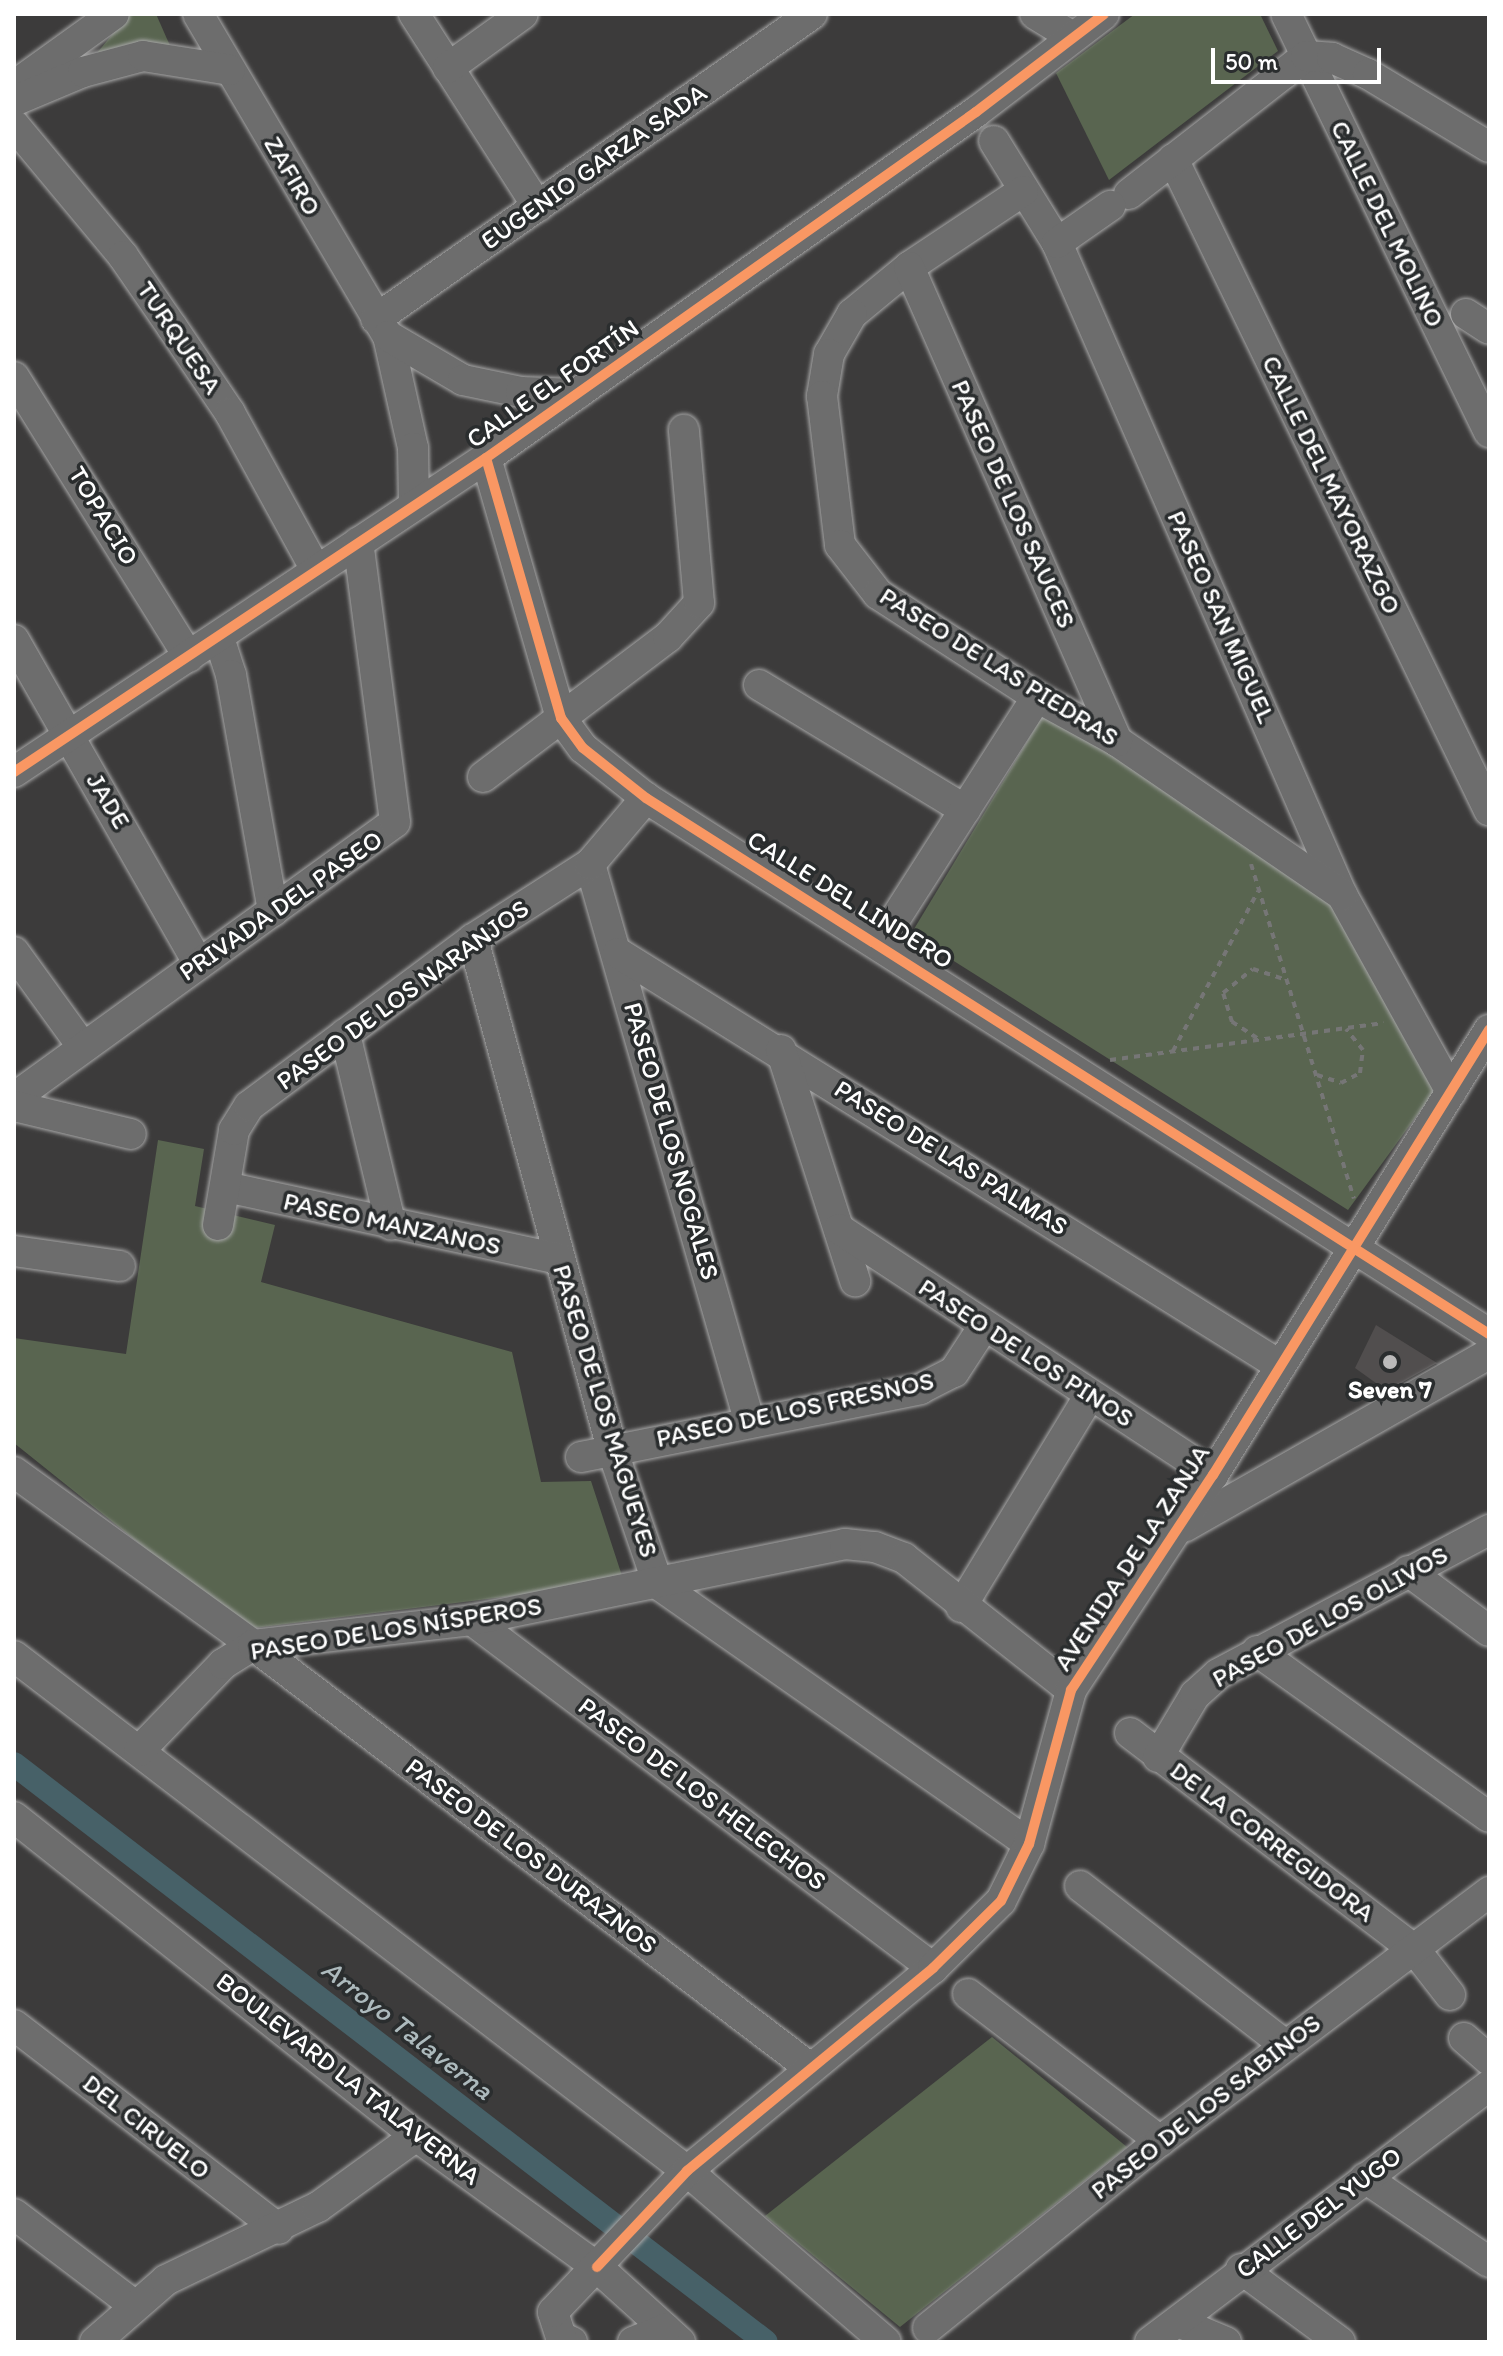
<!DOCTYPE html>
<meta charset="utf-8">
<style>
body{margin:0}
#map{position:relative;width:1503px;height:2356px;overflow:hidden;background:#3c3b3b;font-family:Itim,sans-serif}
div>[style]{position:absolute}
.green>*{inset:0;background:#596550}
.shadow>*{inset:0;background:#0007}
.canal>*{height:24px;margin:-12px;padding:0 12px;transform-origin:12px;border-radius:12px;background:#476168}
.building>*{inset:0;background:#514e4e}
.path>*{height:4px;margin-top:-2px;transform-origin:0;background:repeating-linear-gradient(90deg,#767676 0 6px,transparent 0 12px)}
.roads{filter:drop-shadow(0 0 2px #a7a7a7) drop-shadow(0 0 2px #a7a7a7)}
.minor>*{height:30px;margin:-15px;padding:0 15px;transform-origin:15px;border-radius:15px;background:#6d6d6d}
.cycleway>*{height:10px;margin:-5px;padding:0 5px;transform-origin:5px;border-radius:5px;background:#f99763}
.dots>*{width:22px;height:22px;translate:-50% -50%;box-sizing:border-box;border:4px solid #2a2d2e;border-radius:50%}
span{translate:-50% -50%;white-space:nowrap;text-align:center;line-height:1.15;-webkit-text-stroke:7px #2a2d2e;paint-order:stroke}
.street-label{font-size:26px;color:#fff}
.poi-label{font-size:26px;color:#fff;font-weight:700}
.water-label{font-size:28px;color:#adbabd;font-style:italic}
.frame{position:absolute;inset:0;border:16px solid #fff;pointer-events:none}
.scale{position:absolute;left:1211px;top:48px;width:170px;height:36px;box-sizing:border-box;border:4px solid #fff;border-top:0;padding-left:10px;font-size:24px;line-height:28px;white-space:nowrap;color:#fff;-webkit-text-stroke:6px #2a2d2e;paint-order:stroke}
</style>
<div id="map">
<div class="green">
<div style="clip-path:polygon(129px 14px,156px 14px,171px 48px,97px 53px)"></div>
<div style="clip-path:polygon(1135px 14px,1260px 14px,1278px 51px,1109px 180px,1056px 73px)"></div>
<div style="clip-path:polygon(1048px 707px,1342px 900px,1440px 1084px,1348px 1210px,911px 934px)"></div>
<div style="clip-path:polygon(158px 1140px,204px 1149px,195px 1206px,275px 1225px,261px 1282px,512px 1352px,541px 1482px,591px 1481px,624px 1582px,246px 1629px,14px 1443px,14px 1338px,126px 1354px)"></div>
<div style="clip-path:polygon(992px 2037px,1127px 2147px,900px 2327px,765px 2216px)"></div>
</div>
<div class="shadow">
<div style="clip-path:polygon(1376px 1328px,1448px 1371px,1402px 1397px,1388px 1389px)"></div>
</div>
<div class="canal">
<div style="left:14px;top:1764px;width:948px;rotate:37.55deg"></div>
</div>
<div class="building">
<div style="clip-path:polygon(1376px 1325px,1437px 1363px,1387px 1391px,1355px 1368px)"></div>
</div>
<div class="path">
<div style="left:1251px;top:864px;width:350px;rotate:72.9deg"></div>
<div style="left:1257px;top:1038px;width:30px;rotate:-147deg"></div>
<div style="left:1232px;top:1022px;width:30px;rotate:-107deg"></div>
<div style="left:1223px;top:993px;width:38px;rotate:-39deg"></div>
<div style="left:1253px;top:969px;width:35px;rotate:18deg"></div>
<div style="left:1173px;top:1051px;width:181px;rotate:-62deg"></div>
<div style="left:1110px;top:1060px;width:276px;rotate:-7.7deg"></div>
<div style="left:1317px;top:1075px;width:25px;rotate:18deg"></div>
<div style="left:1341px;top:1083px;width:21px;rotate:-28deg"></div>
<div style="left:1360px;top:1073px;width:23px;rotate:-83deg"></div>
<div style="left:1363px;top:1050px;width:27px;rotate:-129deg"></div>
</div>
<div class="roads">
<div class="minor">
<div style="left:198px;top:14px;width:374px;rotate:59.5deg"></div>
<div style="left:388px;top:336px;width:115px;rotate:77.4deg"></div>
<div style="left:413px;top:448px;width:57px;rotate:89deg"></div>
<div style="left:414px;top:14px;width:229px;rotate:57.3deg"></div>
<div style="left:1035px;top:14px;width:44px;rotate:31.2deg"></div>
<div style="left:1286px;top:14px;width:465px;rotate:64.1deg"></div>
<div style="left:448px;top:68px;width:92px;rotate:-35.8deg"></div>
<div style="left:14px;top:86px;width:123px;rotate:-35.8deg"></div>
<div style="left:14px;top:101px;width:75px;rotate:-22.8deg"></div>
<div style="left:83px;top:72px;width:62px;rotate:-14.9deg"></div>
<div style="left:143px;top:56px;width:88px;rotate:9.1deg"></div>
<div style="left:14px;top:125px;width:170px;rotate:50.2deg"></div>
<div style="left:123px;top:256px;width:86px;rotate:55.4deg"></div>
<div style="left:172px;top:327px;width:104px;rotate:56deg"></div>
<div style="left:230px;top:413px;width:179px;rotate:61.3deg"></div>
<div style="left:994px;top:141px;width:120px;rotate:58.3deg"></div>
<div style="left:1057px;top:243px;width:712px;rotate:66.39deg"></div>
<div style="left:1342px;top:895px;width:225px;rotate:61deg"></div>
<div style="left:1173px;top:159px;width:724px;rotate:64.11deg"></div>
<div style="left:1023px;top:191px;width:137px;rotate:146.3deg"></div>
<div style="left:909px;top:267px;width:74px;rotate:140.5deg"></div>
<div style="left:852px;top:314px;width:46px;rotate:119.9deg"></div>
<div style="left:829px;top:354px;width:43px;rotate:99.5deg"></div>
<div style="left:822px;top:396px;width:150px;rotate:83.1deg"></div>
<div style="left:840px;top:545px;width:62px;rotate:52.2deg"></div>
<div style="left:878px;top:594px;width:189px;rotate:32.9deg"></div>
<div style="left:1037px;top:697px;width:91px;rotate:28.8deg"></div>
<div style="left:1117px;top:741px;width:273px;rotate:34.4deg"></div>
<div style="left:1129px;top:194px;width:224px;rotate:-37.9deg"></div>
<div style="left:1306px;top:56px;width:26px;rotate:4deg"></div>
<div style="left:1332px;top:58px;width:39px;rotate:24deg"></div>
<div style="left:1368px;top:74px;width:141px;rotate:31.1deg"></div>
<div style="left:1057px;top:243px;width:65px;rotate:-34.9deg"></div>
<div style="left:909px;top:267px;width:518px;rotate:66.31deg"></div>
<div style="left:1466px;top:314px;width:27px;rotate:33deg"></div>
<div style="left:376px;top:319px;width:532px;rotate:-34.97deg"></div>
<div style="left:388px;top:336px;width:87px;rotate:30.4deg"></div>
<div style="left:463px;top:380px;width:59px;rotate:11.7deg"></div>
<div style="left:521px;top:392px;width:56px;rotate:2deg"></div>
<div style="left:14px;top:377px;width:330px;rotate:58deg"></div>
<div style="left:486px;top:458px;width:271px;rotate:73.9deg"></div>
<div style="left:561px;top:718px;width:37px;rotate:54deg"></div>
<div style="left:583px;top:748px;width:80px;rotate:38.4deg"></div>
<div style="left:646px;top:798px;width:999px;rotate:32.45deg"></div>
<div style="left:219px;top:638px;width:39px;rotate:72deg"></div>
<div style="left:231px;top:675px;width:240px;rotate:79.9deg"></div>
<div style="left:14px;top:640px;width:373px;rotate:60.3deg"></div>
<div style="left:759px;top:685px;width:241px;rotate:31.2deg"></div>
<div style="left:14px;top:772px;width:567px;rotate:-33.63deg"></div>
<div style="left:486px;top:458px;width:600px;rotate:-35.23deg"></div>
<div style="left:976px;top:112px;width:161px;rotate:-37.4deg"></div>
<div style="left:483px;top:777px;width:232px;rotate:-37.1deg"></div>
<div style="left:668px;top:637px;width:46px;rotate:-47.6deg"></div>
<div style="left:699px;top:603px;width:174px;rotate:-95deg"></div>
<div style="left:590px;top:864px;width:578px;rotate:74.04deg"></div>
<div style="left:473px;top:939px;width:529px;rotate:74.75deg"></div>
<div style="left:612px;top:1449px;width:143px;rotate:71.2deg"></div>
<div style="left:658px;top:1584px;width:453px;rotate:35deg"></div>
<div style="left:879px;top:944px;width:293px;rotate:-57.4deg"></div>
<div style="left:14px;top:952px;width:116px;rotate:54.1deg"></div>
<div style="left:618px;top:953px;width:781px;rotate:31.92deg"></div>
<div style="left:345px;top:1034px;width:196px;rotate:76.5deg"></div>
<div style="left:781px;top:1050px;width:243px;rotate:72.2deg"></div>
<div style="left:14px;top:1098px;width:470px;rotate:-35.9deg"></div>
<div style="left:395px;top:822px;width:282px;rotate:-97.5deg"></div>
<div style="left:14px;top:1106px;width:120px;rotate:13.5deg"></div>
<div style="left:226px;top:1187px;width:341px;rotate:12.2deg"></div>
<div style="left:218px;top:1225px;width:96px;rotate:-80.4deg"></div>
<div style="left:234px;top:1130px;width:28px;rotate:-58deg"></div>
<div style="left:249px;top:1106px;width:279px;rotate:-36.7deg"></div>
<div style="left:473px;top:939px;width:139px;rotate:-32.7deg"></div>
<div style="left:590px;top:864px;width:87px;rotate:-49.7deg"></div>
<div style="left:839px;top:1229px;width:448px;rotate:33.3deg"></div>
<div style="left:14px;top:1251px;width:107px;rotate:8.1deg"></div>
<div style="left:581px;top:1457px;width:346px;rotate:-11.3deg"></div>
<div style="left:920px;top:1389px;width:38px;rotate:-27deg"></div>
<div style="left:954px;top:1372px;width:55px;rotate:-56.9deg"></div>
<div style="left:14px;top:1472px;width:295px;rotate:35.9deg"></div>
<div style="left:253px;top:1645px;width:698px;rotate:37.2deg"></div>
<div style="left:1184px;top:1527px;width:351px;rotate:-29.6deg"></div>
<div style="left:1408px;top:1571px;width:101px;rotate:36.5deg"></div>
<div style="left:961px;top:1607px;width:248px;rotate:-58.7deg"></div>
<div style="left:472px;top:1620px;width:578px;rotate:37.05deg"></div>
<div style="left:1257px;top:1651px;width:285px;rotate:35.6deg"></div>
<div style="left:14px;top:1656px;width:847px;rotate:37.42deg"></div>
<div style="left:687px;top:2171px;width:262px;rotate:40.7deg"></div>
<div style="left:1130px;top:1733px;width:358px;rotate:37.3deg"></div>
<div style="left:1415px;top:1950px;width:57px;rotate:52.1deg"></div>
<div style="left:139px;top:1751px;width:121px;rotate:-46deg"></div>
<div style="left:223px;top:1664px;width:36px;rotate:-32deg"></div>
<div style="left:253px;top:1645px;width:220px;rotate:-6.5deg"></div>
<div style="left:472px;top:1620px;width:381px;rotate:-11.5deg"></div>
<div style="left:845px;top:1544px;width:30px;rotate:6deg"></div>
<div style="left:875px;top:1547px;width:31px;rotate:21deg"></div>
<div style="left:904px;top:1558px;width:213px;rotate:38.3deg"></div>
<div style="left:1158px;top:1757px;width:72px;rotate:-59.2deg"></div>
<div style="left:1195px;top:1695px;width:31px;rotate:-42deg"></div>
<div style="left:1218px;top:1674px;width:307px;rotate:-28deg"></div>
<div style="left:14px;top:1817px;width:513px;rotate:38.43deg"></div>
<div style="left:416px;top:2136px;width:223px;rotate:35.9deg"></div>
<div style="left:597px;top:2267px;width:112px;rotate:42.1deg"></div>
<div style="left:1080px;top:1886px;width:259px;rotate:37.8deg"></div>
<div style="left:968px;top:1994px;width:242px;rotate:37.4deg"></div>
<div style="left:14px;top:2025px;width:334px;rotate:37.6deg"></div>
<div style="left:1464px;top:2038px;width:33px;rotate:41deg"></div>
<div style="left:1365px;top:2178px;width:150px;rotate:34.1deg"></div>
<div style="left:14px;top:2214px;width:151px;rotate:37.2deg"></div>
<div style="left:1241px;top:2269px;width:123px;rotate:36.4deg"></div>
<div style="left:1178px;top:2322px;width:52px;rotate:22.6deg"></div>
<div style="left:928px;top:2328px;width:298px;rotate:-38.9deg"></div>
<div style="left:1160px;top:2141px;width:413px;rotate:-37.1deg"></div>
<div style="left:95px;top:2342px;width:94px;rotate:-41.1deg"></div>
<div style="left:166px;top:2280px;width:169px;rotate:-25.7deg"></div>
<div style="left:318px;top:2207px;width:121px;rotate:-35.9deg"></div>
<div style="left:572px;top:2342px;width:12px;rotate:-156deg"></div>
<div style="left:561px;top:2337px;width:26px;rotate:-108deg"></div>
<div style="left:553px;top:2312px;width:195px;rotate:-46.5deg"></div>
<div style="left:687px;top:2171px;width:319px;rotate:-39.5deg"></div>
<div style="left:933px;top:1968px;width:95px;rotate:-44.6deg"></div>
<div style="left:1001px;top:1901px;width:64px;rotate:-63.8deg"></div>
<div style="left:1029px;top:1844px;width:160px;rotate:-74.7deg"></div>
<div style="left:1071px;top:1690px;width:258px;rotate:-56.6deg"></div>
<div style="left:1213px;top:1475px;width:524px;rotate:-58.19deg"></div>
<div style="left:633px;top:2342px;width:35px;rotate:-22deg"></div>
<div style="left:1150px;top:2342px;width:425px;rotate:-37.1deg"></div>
</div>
</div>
<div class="cycleway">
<div style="left:486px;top:458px;width:271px;rotate:73.9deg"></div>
<div style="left:561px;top:718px;width:37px;rotate:54deg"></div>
<div style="left:583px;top:748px;width:80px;rotate:38.4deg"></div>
<div style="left:646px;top:798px;width:999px;rotate:32.45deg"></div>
<div style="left:14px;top:772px;width:567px;rotate:-33.63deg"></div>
<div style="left:486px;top:458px;width:600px;rotate:-35.23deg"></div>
<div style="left:976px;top:112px;width:161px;rotate:-37.4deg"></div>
<div style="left:597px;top:2267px;width:132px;rotate:-46.8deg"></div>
<div style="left:687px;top:2171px;width:319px;rotate:-39.5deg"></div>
<div style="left:933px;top:1968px;width:95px;rotate:-44.6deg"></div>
<div style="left:1001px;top:1901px;width:64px;rotate:-63.8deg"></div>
<div style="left:1029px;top:1844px;width:160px;rotate:-74.7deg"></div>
<div style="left:1071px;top:1690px;width:258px;rotate:-56.6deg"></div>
<div style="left:1213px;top:1475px;width:524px;rotate:-58.19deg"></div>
</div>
<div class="dots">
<div style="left:1390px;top:1362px;background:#bbbaba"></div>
</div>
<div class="street-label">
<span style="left:594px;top:167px;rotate:-35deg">EUGENIO GARZA SADA</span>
<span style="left:292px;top:176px;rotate:60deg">ZAFIRO</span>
<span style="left:1387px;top:224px;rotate:64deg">CALLE DEL MOLINO</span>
<span style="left:179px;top:338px;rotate:56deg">TURQUESA</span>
<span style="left:553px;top:384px;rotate:-35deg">CALLE EL FORTÍN</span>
<span style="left:1331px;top:485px;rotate:64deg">CALLE DEL MAYORAZGO</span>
<span style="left:1013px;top:504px;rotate:66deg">PASEO DE LOS SAUCES</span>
<span style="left:103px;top:516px;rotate:59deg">TOPACIO</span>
<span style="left:1221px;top:617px;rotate:66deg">PASEO SAN MIGUEL</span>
<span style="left:999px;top:667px;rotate:32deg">PASEO DE LAS PIEDRAS</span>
<span style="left:108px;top:801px;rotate:59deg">JADE</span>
<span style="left:850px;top:900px;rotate:32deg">CALLE DEL LINDERO</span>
<span style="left:281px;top:906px;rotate:-35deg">PRIVADA DEL PASEO</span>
<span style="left:403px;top:995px;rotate:-36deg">PASEO DE LOS NARANJOS</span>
<span style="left:671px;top:1141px;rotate:74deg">PASEO DE LOS NOGALES</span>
<span style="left:951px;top:1158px;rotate:32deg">PASEO DE LAS PALMAS</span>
<span style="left:392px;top:1224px;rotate:12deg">PASEO MANZANOS</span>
<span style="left:1026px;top:1353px;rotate:33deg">PASEO DE LOS PINOS</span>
<span style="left:795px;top:1410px;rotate:-12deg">PASEO DE LOS FRESNOS</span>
<span style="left:605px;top:1411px;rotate:73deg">PASEO DE LOS MAGUEYES</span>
<span style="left:1132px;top:1558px;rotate:-57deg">AVENIDA DE LA ZANJA</span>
<span style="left:1330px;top:1617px;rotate:-29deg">PASEO DE LOS OLIVOS</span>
<span style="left:396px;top:1629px;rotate:-9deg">PASEO DE LOS NÍSPEROS</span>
<span style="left:702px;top:1794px;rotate:37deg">PASEO DE LOS HELECHOS</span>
<span style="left:1272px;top:1842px;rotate:37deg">DE LA CORREGIDORA</span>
<span style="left:531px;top:1856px;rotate:37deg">PASEO DE LOS DURAZNOS</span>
<span style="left:348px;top:2079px;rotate:38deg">BOULEVARD LA TALAVERNA</span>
<span style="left:1206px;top:2107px;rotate:-38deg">PASEO DE LOS SABINOS</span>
<span style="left:146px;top:2127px;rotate:38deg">DEL CIRUELO</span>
<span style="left:1319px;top:2213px;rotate:-37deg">CALLE DEL YUGO</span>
</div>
<div class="poi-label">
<span style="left:1390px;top:1390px">Seven 7</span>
</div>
<div class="water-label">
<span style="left:408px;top:2029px;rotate:38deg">Arroyo Talaverna</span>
</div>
<div class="frame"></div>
<div class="scale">50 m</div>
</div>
